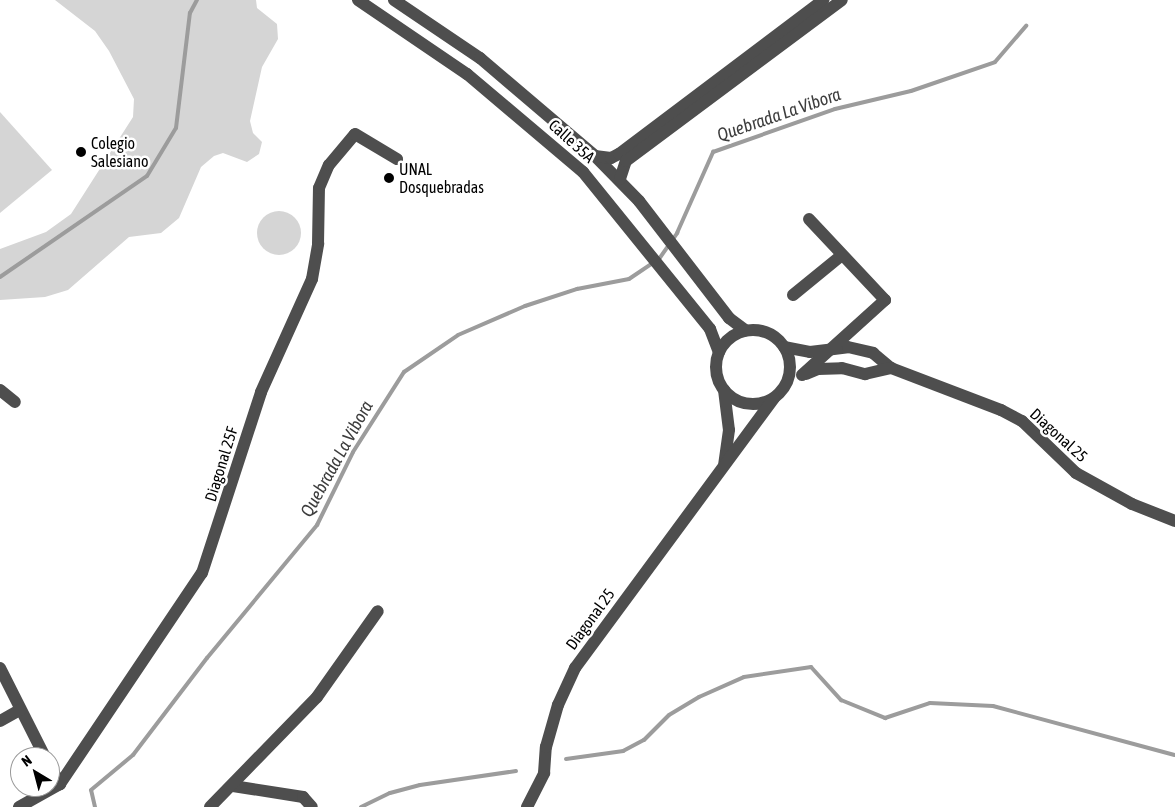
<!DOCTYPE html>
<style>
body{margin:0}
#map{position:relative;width:1175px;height:807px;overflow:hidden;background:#fff;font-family:"Asap Condensed",sans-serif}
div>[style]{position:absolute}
.green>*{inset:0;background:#d5d5d5}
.round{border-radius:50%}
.stream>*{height:4px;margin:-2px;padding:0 2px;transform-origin:2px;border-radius:2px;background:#9c9c9c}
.minor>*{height:12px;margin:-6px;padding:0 6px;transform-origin:6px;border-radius:6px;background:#4e4e4e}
.minor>.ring{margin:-6px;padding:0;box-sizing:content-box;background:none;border:12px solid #4e4e4e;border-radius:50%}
.dots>*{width:14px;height:14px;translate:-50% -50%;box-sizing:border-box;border:2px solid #fff;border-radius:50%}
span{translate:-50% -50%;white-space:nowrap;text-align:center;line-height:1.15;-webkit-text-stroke:5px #fff;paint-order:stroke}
.street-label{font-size:16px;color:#000}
.poi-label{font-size:16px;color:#000}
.left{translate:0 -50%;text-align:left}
.water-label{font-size:18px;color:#3d3d3d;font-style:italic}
.north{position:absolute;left:10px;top:747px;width:50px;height:50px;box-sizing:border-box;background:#fff;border:1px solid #999;border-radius:50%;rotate:323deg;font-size:14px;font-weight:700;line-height:20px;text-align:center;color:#000}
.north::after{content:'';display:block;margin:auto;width:18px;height:22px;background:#000;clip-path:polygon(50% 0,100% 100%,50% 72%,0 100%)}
</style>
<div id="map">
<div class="green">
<div style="clip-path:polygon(55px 0,256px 0,257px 8px,277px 24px,278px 39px,262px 67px,250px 121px,253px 133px,262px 142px,259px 154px,247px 162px,223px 153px,214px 156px,201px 167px,179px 218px,161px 233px,129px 237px,68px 290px,45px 297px,0 300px,0 249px,46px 232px,71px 214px,133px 117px,134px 99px,109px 51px,95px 31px)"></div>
<div style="clip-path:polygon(0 112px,52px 170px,0 213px)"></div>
<div class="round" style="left:257px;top:211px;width:44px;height:44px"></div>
</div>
<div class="stream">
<div style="left:0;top:277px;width:178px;rotate:-34.5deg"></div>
<div style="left:147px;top:176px;width:56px;rotate:-58.9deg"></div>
<div style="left:176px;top:128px;width:116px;rotate:-83.1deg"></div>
<div style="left:190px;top:13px;width:15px;rotate:-62deg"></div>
<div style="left:566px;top:759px;width:58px;rotate:-8deg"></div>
<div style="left:623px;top:751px;width:24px;rotate:-28deg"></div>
<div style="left:644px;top:740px;width:35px;rotate:-45deg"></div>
<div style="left:669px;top:715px;width:35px;rotate:-31deg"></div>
<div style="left:699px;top:697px;width:49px;rotate:-24deg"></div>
<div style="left:744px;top:677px;width:68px;rotate:-8.5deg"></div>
<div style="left:811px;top:667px;width:45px;rotate:47.7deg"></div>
<div style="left:841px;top:700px;width:48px;rotate:22.2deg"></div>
<div style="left:885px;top:718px;width:47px;rotate:-18.4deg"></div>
<div style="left:930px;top:703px;width:63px;rotate:2.7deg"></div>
<div style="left:993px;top:706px;width:188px;rotate:15.1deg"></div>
<div style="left:95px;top:807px;width:17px;rotate:-103deg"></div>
<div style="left:91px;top:790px;width:55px;rotate:-39.8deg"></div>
<div style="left:133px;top:755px;width:122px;rotate:-52.7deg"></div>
<div style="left:207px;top:658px;width:173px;rotate:-50.4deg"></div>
<div style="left:317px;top:525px;width:81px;rotate:-63.7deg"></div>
<div style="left:353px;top:452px;width:95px;rotate:-57.5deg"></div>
<div style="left:404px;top:372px;width:65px;rotate:-34.4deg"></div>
<div style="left:458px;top:335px;width:73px;rotate:-23.4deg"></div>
<div style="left:525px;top:306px;width:55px;rotate:-18.1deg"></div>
<div style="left:577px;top:289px;width:53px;rotate:-10.9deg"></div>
<div style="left:629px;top:279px;width:36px;rotate:-34deg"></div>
<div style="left:659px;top:259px;width:32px;rotate:-55deg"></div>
<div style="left:677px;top:233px;width:89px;rotate:-66deg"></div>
<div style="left:713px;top:152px;width:129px;rotate:-19.4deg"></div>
<div style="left:835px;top:109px;width:78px;rotate:-13.3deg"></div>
<div style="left:911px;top:91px;width:89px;rotate:-19deg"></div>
<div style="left:995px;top:62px;width:48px;rotate:-49.3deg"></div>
<div style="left:361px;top:807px;width:32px;rotate:-26deg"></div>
<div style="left:390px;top:793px;width:31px;rotate:-15deg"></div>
<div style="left:420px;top:785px;width:97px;rotate:-8.3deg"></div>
</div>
<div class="minor">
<div style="left:358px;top:0;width:132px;rotate:34.2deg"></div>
<div style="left:467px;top:74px;width:152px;rotate:40.2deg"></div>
<div style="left:583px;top:172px;width:202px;rotate:51deg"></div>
<div style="left:710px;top:329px;width:25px;rotate:69deg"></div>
<div style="left:394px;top:0;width:104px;rotate:34deg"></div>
<div style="left:480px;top:58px;width:151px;rotate:40.4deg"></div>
<div style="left:595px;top:156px;width:63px;rotate:45.6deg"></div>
<div style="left:639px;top:201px;width:148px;rotate:52.4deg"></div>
<div style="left:729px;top:318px;width:21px;rotate:37deg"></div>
<div style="left:595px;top:156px;width:16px;rotate:7deg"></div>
<div style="left:611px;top:158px;width:9px;rotate:-27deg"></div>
<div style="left:619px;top:154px;width:256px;rotate:-37deg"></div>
<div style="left:620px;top:179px;width:19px;rotate:-72deg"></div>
<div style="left:626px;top:161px;width:269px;rotate:-36.7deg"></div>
<div style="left:793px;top:295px;width:63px;rotate:-39.2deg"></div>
<div class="ring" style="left:716px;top:330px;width:62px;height:62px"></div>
<div style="left:784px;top:347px;width:26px;rotate:11deg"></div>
<div style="left:810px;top:352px;width:38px;rotate:-7deg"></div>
<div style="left:848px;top:347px;width:26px;rotate:13deg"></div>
<div style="left:873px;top:353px;width:23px;rotate:40deg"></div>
<div style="left:891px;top:368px;width:118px;rotate:20.9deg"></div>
<div style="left:1001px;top:410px;width:24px;rotate:28deg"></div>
<div style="left:1022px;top:421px;width:75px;rotate:43.9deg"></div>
<div style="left:1076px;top:473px;width:64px;rotate:29deg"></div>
<div style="left:1132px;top:504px;width:46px;rotate:21.6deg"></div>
<div style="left:806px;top:374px;width:13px;rotate:-23deg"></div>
<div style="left:818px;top:369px;width:24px;rotate:-2deg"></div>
<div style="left:842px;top:368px;width:24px;rotate:15deg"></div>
<div style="left:865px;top:374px;width:27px;rotate:-13deg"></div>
<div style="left:802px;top:375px;width:112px;rotate:-42.1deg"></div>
<div style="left:885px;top:300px;width:111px;rotate:-133.2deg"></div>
<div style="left:0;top:390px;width:19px;rotate:39deg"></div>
<div style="left:724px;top:390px;width:40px;rotate:82.9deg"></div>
<div style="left:729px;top:430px;width:34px;rotate:98deg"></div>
<div style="left:0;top:668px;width:100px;rotate:63.2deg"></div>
<div style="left:0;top:721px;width:23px;rotate:-29deg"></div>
<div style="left:50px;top:766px;width:21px;rotate:61deg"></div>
<div style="left:233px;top:786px;width:71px;rotate:8.9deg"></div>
<div style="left:303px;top:797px;width:13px;rotate:48deg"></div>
<div style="left:19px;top:807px;width:47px;rotate:-29.3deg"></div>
<div style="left:60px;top:784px;width:254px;rotate:-56.1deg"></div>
<div style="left:202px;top:573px;width:190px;rotate:-71.9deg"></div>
<div style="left:261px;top:392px;width:124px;rotate:-65.7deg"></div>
<div style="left:312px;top:279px;width:36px;rotate:-80deg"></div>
<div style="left:318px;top:244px;width:56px;rotate:-89deg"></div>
<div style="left:319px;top:188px;width:25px;rotate:-67deg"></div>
<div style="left:329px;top:165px;width:40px;rotate:-50deg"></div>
<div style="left:355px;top:134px;width:49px;rotate:30.8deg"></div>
<div style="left:210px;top:807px;width:153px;rotate:-45.8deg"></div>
<div style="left:317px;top:697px;width:105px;rotate:-54.7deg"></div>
<div style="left:527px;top:807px;width:38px;rotate:-63deg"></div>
<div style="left:544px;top:773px;width:26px;rotate:-86deg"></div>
<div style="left:546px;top:747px;width:44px;rotate:-74.1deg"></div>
<div style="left:558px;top:705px;width:41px;rotate:-65.3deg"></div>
<div style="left:575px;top:668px;width:335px;rotate:-53.6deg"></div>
</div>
<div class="dots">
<div style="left:81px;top:152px;background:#000"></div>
<div style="left:389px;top:178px;background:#000"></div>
</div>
<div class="street-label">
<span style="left:572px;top:141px;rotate:42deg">Calle 35A</span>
<span style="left:1059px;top:435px;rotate:42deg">Diagonal 25</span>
<span style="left:221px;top:464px;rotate:-73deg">Diagonal 25F</span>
<span style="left:590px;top:619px;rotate:-54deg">Diagonal 25</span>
</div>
<div class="poi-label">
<span class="left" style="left:91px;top:152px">Colegio<br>Salesiano</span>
<span class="left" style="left:399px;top:178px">UNAL<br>Dosquebradas</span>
</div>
<div class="water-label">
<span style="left:779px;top:115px;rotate:-19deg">Quebrada La Vibora</span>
<span style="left:337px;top:459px;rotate:-61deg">Quebrada La Vibora</span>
</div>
<div class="north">N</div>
</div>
